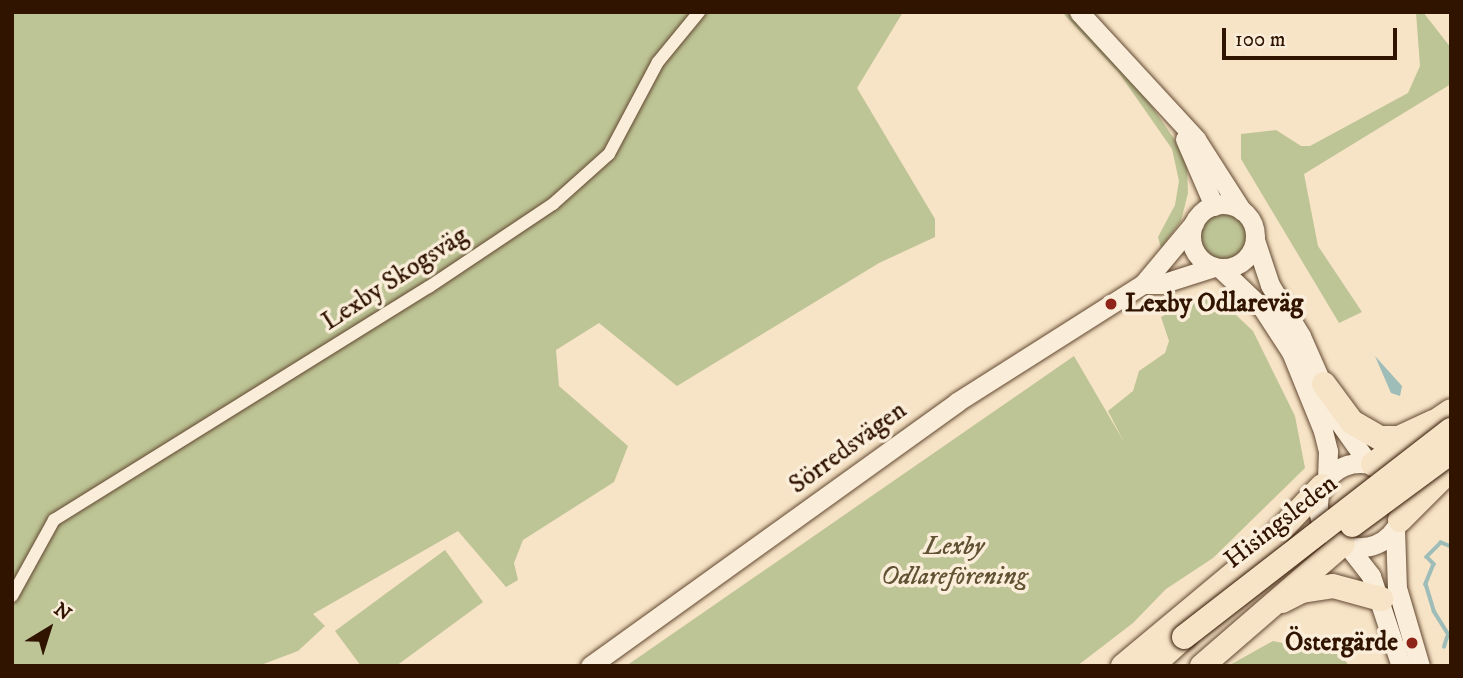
<!DOCTYPE html>
<meta charset="utf-8">
<style>
body{margin:0}
#map{position:relative;width:1463px;height:678px;overflow:hidden;background:#f7e3c5;font-family:"IM FELL DW Pica",serif}
div>[style]{position:absolute}
.green>*{inset:0;background:#bdc495}
.round{border-radius:50%}
.water>*{inset:0;background:#9ebdb9}
.stream>*{height:3.5px;margin:-1.75px;padding:0 1.75px;transform-origin:1.75px;border-radius:1.75px;background:#9ebdb9}
.roads{filter:drop-shadow(0 0 2px #624831) drop-shadow(0 0 2px #624831)}
.street>*{height:12px;margin:-6px;padding:0 6px;transform-origin:6px;border-radius:6px;background:#faedd9}
.secondary>*{height:19px;margin:-9.5px;padding:0 9.5px;transform-origin:9.5px;border-radius:9.5px;background:#faedd9}
.secondary>.ring{margin:-9.5px;padding:0;box-sizing:content-box;background:none;border:19px solid #faedd9;border-radius:50%}
.highway>*{height:24px;margin:-12px;padding:0 12px;transform-origin:12px;border-radius:12px;background:#f7e3c5}
.bridges{filter:drop-shadow(0 0 2px #301400) drop-shadow(0 0 2px #301400)}
.highway-bridge>*{height:24px;margin:-12px;padding:0 12px;transform-origin:12px;border-radius:12px;background:#f7e3c5}
.dots>*{width:19px;height:19px;translate:-50% -50%;box-sizing:border-box;border:4px solid #faedd9;border-radius:50%}
span{translate:-50% -50%;white-space:nowrap;text-align:center;line-height:1.15;-webkit-text-stroke:7px #faedd9;paint-order:stroke}
.street-label{font-size:26px;color:#301400}
.poi-label{font-size:26px;color:#301400;font-weight:700}
.left{translate:0 -50%;text-align:left}
.right{translate:-100% -50%;text-align:right}
.park-label{font-size:26px;color:#615234;font-style:italic}
.frame{position:absolute;inset:0;border:14px solid #301400;pointer-events:none}
.north{position:absolute;left:14px;top:594px;width:70px;height:70px;-webkit-text-stroke:5px #faedd9;paint-order:stroke;rotate:38deg;font-size:19px;font-weight:700;line-height:28px;text-align:center;color:#301400}
.north::after{content:'';display:block;margin:auto;width:24px;height:32px;background:#301400;clip-path:polygon(50% 0,100% 100%,50% 72%,0 100%)}
.scale{position:absolute;left:1222px;top:28px;width:175px;height:32px;box-sizing:border-box;border:4px solid #301400;border-top:0;padding-left:9px;font-size:21px;line-height:24px;white-space:nowrap;color:#301400;-webkit-text-stroke:5px #faedd9;paint-order:stroke}
</style>
<div id="map">
<div class="green">
<div style="clip-path:polygon(12px 12px,903px 12px,857px 88px,935px 219px,935px 237px,879px 263px,677px 386px,599px 323px,556px 350px,559px 386px,628px 446px,614px 482px,523px 540px,514px 563px,518px 580px,506px 587px,458px 531px,313px 614px,325px 626px,298px 651px,258px 666px,12px 666px)"></div>
<div style="clip-path:polygon(1062px 12px,1069px 12px,1089px 31px,1140px 89px,1177px 143px,1187px 167px,1188px 193px,1181px 221px,1161px 248px,1158px 237px,1175px 205px,1179px 181px,1172px 149px,1119px 73px)"></div>
<div style="clip-path:polygon(1416px 12px,1423px 12px,1451px 48px,1451px 84px,1304px 174px,1318px 246px,1362px 312px,1339px 323px,1241px 159px,1241px 134px,1276px 130px,1301px 146px,1310px 146px,1408px 93px,1420px 66px)"></div>
<div class="round" style="left:1197px;top:210px;width:52px;height:52px"></div>
<div style="clip-path:polygon(1202px 296px,1220px 300px,1253px 331px,1295px 416px,1305px 468px,1213px 558px,1166px 589px,1133px 623px,1077px 666px,626px 666px,1074px 356px,1124px 442px,1108px 411px,1133px 391px,1139px 371px,1165px 353px,1169px 341px,1161px 317px)"></div>
<div style="clip-path:polygon(445px 550px,483px 602px,396px 666px,361px 666px,335px 631px)"></div>
<div style="clip-path:polygon(1273px 641px,1341px 655px,1349px 666px,1228px 666px)"></div>
</div>
<div class="water">
<div style="clip-path:polygon(1375px 356px,1402px 386px,1400px 396px,1391px 393px)"></div>
</div>
<div class="stream">
<div style="left:1451px;top:547px;width:11px;rotate:-158deg"></div>
<div style="left:1441px;top:543px;width:20px;rotate:135deg"></div>
<div style="left:1427px;top:557px;width:10px;rotate:45deg"></div>
<div style="left:1434px;top:564px;width:22px;rotate:112deg"></div>
<div style="left:1426px;top:584px;width:28px;rotate:73deg"></div>
<div style="left:1434px;top:611px;width:32px;rotate:58deg"></div>
<div style="left:1444px;top:647px;width:10px;rotate:-73deg"></div>
</div>
<div class="roads">
<div class="street">
<div style="left:12px;top:596px;width:87px;rotate:-61.1deg"></div>
<div style="left:54px;top:520px;width:441px;rotate:-31.9deg"></div>
<div style="left:429px;top:287px;width:149px;rotate:-33.8deg"></div>
<div style="left:553px;top:204px;width:75px;rotate:-41.8deg"></div>
<div style="left:609px;top:154px;width:104px;rotate:-62deg"></div>
<div style="left:658px;top:62px;width:65px;rotate:-50.6deg"></div>
</div>
<div class="secondary">
<div style="left:1079px;top:12px;width:173px;rotate:47.3deg"></div>
<div style="left:1196px;top:139px;width:85px;rotate:57.4deg"></div>
<div style="left:1185px;top:139px;width:73px;rotate:66.6deg"></div>
<div class="ring" style="left:1191px;top:204px;width:45px;height:45px"></div>
<div style="left:1255px;top:240px;width:47px;rotate:71.6deg"></div>
<div style="left:1270px;top:285px;width:60px;rotate:58.7deg"></div>
<div style="left:1301px;top:336px;width:94px;rotate:66.2deg"></div>
<div style="left:1339px;top:422px;width:50px;rotate:54.7deg"></div>
<div style="left:1220px;top:268px;width:59px;rotate:43.6deg"></div>
<div style="left:1263px;top:309px;width:51px;rotate:56.9deg"></div>
<div style="left:1291px;top:352px;width:85px;rotate:67.9deg"></div>
<div style="left:1323px;top:431px;width:21px;rotate:76deg"></div>
<div style="left:1328px;top:451px;width:27px;rotate:92deg"></div>
<div style="left:1143px;top:284px;width:18px"></div>
<div style="left:1161px;top:284px;width:56px;rotate:-17.8deg"></div>
<div class="ring" style="left:1318px;top:463px;width:65px;height:65px"></div>
<div style="left:1395px;top:529px;width:59px;rotate:88.1deg"></div>
<div style="left:1397px;top:588px;width:81px;rotate:73.6deg"></div>
<div style="left:1347px;top:545px;width:39px;rotate:52deg"></div>
<div style="left:1371px;top:576px;width:95px;rotate:71.6deg"></div>
<div style="left:590px;top:666px;width:452px;rotate:-35.7deg"></div>
<div style="left:957px;top:402px;width:220px;rotate:-32.4deg"></div>
<div style="left:1143px;top:284px;width:80px;rotate:-50.1deg"></div>
</div>
<div class="highway">
<div style="left:1324px;top:384px;width:47px;rotate:53.6deg"></div>
<div style="left:1352px;top:422px;width:32px;rotate:30deg"></div>
<div style="left:1380px;top:438px;width:19px"></div>
<div style="left:1399px;top:438px;width:38px;rotate:-25deg"></div>
<div style="left:1373px;top:464px;width:94px;rotate:-34.2deg"></div>
<div style="left:1400px;top:520px;width:72px;rotate:-45deg"></div>
<div style="left:1282px;top:601px;width:22px;rotate:-27deg"></div>
<div style="left:1302px;top:591px;width:31px;rotate:-9deg"></div>
<div style="left:1333px;top:586px;width:50px;rotate:15.2deg"></div>
<div style="left:1123px;top:666px;width:180px;rotate:-39.8deg"></div>
<div style="left:1261px;top:551px;width:89px;rotate:-46.8deg"></div>
<div style="left:1152px;top:666px;width:43px;rotate:-42.2deg"></div>
<div style="left:1202px;top:666px;width:186px;rotate:-40.9deg"></div>
</div>
</div>
<div class="bridges">
<div class="highway-bridge">
<div style="left:1352px;top:525px;width:123px;rotate:-36.4deg"></div>
<div style="left:1184px;top:637px;width:338px;rotate:-37.8deg"></div>
</div>
</div>
<div class="dots">
<div style="left:1111px;top:304px;background:#8f2418"></div>
<div style="left:1412px;top:643px;background:#8f2418"></div>
</div>
<div class="street-label">
<span style="left:395px;top:279px;rotate:-33deg">Lexby Skogsväg</span>
<span style="left:848px;top:448px;rotate:-36deg">Sörredsvägen</span>
<span style="left:1281px;top:522px;rotate:-38deg">Hisingsleden</span>
</div>
<div class="poi-label">
<span class="left" style="left:1125px;top:304px">Lexby Odlareväg</span>
<span class="right" style="left:1398px;top:643px">Östergärde</span>
</div>
<div class="park-label">
<span style="left:954px;top:562px">Lexby<br>Odlareförening</span>
</div>
<div class="frame"></div>
<div class="north">N</div>
<div class="scale">100 m</div>
</div>
